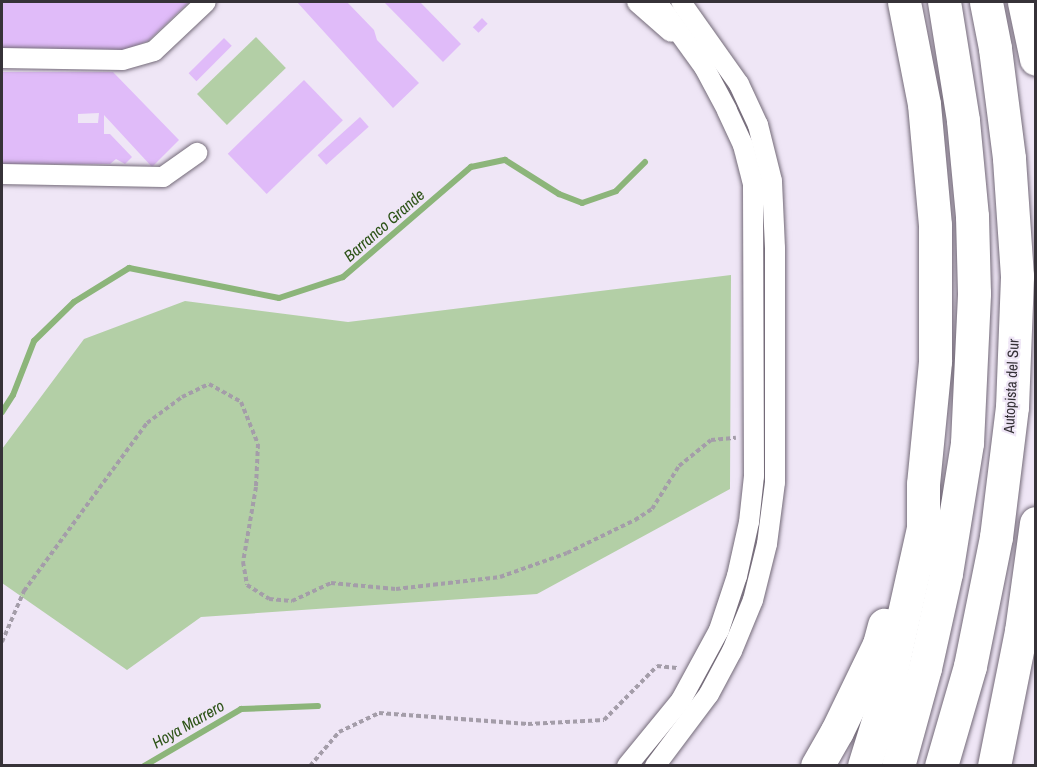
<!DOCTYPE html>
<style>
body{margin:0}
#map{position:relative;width:1037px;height:767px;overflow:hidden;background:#efe6f6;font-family:"Archivo Narrow",sans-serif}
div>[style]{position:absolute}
.green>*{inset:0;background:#b3cfa6;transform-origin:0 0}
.stream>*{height:6px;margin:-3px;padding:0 3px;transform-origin:3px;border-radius:3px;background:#8cb57a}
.building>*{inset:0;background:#e0bbf9;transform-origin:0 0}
.path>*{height:4px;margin-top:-2px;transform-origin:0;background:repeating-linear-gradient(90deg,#a49da9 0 4.5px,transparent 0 7.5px)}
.roads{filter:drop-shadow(0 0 2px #736a78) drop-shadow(0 0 2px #736a78)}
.minor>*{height:20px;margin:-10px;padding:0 10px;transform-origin:10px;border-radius:10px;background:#fff}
.motorway>*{height:33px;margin:-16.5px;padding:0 16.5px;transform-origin:16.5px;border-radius:16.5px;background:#fff}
span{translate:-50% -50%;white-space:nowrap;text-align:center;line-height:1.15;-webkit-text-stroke:4.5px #efe6f6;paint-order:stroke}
.street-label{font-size:15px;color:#363238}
.water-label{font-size:16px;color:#2d5317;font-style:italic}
.frame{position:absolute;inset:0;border:3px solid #363238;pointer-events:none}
</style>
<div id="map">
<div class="green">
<div style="left:256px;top:37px;width:43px;height:82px;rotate:46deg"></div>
<div style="clip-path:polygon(731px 275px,730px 489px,537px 594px,201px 617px,127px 670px,2px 583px,2px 449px,84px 339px,185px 301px,348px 322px)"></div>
</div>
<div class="stream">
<div style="left:2px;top:412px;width:20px;rotate:-57deg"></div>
<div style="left:13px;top:395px;width:58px;rotate:-68.7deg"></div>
<div style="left:34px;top:341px;width:56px;rotate:-44.3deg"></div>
<div style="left:74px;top:302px;width:65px;rotate:-31.7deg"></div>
<div style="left:129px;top:268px;width:153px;rotate:11.3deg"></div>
<div style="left:279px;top:298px;width:67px;rotate:-18.2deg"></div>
<div style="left:343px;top:277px;width:169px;rotate:-40.7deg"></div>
<div style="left:471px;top:167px;width:35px;rotate:-12deg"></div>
<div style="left:505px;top:160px;width:64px;rotate:32.2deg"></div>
<div style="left:559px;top:194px;width:25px;rotate:21deg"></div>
<div style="left:582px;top:203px;width:36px;rotate:-19deg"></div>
<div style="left:616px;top:191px;width:41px;rotate:-45deg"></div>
<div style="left:144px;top:766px;width:113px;rotate:-30.4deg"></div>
<div style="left:241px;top:709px;width:77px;rotate:-2.2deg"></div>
</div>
<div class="building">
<div style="clip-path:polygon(2px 2px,189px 2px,148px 41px,124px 50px,2px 49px)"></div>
<div style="clip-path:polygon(297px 2px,347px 2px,374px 30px,377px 40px,419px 83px,393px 108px)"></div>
<div style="clip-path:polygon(384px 2px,420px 2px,461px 44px,443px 62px)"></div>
<div style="left:482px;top:18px;width:8px;height:13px;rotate:45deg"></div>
<div style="left:224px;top:38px;width:11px;height:50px;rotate:45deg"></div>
<div style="clip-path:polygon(evenodd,2px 72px,113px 72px,179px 140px,152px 167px,104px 115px,104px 134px,110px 134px,132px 157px,125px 164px,116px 159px,110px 164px,2px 164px,2px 72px,99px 113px,98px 123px,78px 123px,78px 114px,99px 113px)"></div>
<div style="left:304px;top:80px;width:56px;height:106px;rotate:46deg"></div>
<div style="left:360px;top:117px;width:13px;height:57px;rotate:48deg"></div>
</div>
<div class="path">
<div style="left:2px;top:642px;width:56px;rotate:-66.7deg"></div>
<div style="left:24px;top:591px;width:208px;rotate:-53.8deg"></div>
<div style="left:147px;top:423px;width:44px;rotate:-36.6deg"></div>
<div style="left:182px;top:397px;width:30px;rotate:-26deg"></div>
<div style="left:209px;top:384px;width:37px;rotate:29deg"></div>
<div style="left:241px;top:402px;width:45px;rotate:68deg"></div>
<div style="left:258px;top:444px;width:43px;rotate:92.7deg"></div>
<div style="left:256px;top:487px;width:76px;rotate:99.8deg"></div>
<div style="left:243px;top:562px;width:23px;rotate:80deg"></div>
<div style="left:247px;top:585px;width:26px;rotate:32deg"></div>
<div style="left:269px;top:599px;width:23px;rotate:5deg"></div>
<div style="left:292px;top:601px;width:43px;rotate:-24.8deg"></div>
<div style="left:331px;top:583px;width:65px;rotate:5.3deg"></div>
<div style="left:396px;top:589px;width:105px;rotate:-6.6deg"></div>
<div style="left:500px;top:577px;width:71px;rotate:-19.7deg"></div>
<div style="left:567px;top:553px;width:76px;rotate:-25.9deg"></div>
<div style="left:635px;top:520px;width:20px;rotate:-33deg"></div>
<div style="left:652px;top:509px;width:51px;rotate:-57.9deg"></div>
<div style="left:679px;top:466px;width:41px;rotate:-39.1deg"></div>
<div style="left:711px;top:440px;width:25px;rotate:-5deg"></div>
<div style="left:310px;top:766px;width:45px;rotate:-49.5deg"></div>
<div style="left:339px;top:732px;width:44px;rotate:-25.4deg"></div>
<div style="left:379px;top:713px;width:149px;rotate:4.2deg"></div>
<div style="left:528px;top:724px;width:76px;rotate:-3deg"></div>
<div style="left:604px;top:720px;width:76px;rotate:-45.5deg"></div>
<div style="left:657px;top:666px;width:20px;rotate:6deg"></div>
</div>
<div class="roads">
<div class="minor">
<div style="left:637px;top:2px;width:45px;rotate:41.4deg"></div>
<div style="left:2px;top:58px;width:121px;rotate:0.9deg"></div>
<div style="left:123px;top:60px;width:32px;rotate:-16deg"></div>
<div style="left:154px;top:51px;width:71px;rotate:-43.3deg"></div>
<div style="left:2px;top:174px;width:161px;rotate:1.1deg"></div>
<div style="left:163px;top:177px;width:42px;rotate:-35.2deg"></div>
<div style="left:627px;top:766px;width:85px;rotate:-50.7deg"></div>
<div style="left:681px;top:700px;width:80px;rotate:-61.5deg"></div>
<div style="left:719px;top:630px;width:57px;rotate:-71.6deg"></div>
<div style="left:737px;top:576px;width:55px;rotate:-77.5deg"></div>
<div style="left:749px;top:522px;width:46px;rotate:-83.8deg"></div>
<div style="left:754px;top:476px;width:292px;rotate:-90.2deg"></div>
<div style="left:753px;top:184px;width:40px;rotate:-104.4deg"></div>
<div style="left:743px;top:145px;width:38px;rotate:-115deg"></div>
<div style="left:727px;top:110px;width:49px;rotate:-118.1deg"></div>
<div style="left:704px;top:67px;width:80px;rotate:-125.9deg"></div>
<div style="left:655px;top:766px;width:90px;rotate:-53.1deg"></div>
<div style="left:709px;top:694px;width:49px;rotate:-61.9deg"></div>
<div style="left:732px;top:651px;width:55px;rotate:-67.6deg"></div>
<div style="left:753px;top:600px;width:58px;rotate:-76deg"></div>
<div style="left:767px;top:544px;width:63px;rotate:-82.6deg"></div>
<div style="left:775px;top:482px;width:234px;rotate:-90deg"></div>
<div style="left:775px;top:248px;width:67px;rotate:-92.6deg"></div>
<div style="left:772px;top:181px;width:58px;rotate:-104deg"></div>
<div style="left:758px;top:125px;width:45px;rotate:-114.9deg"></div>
<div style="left:739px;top:84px;width:100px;rotate:-125.3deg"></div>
</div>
<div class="motorway">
<div style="left:1024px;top:2px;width:58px;rotate:78.1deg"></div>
<div style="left:817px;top:766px;width:40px;rotate:-60.3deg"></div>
<div style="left:837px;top:731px;width:97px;rotate:-64.2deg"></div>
<div style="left:879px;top:644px;width:20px;rotate:-75deg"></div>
<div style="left:864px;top:766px;width:71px;rotate:-72.8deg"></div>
<div style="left:885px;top:698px;width:174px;rotate:-77.4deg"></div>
<div style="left:923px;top:528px;width:44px;rotate:-90deg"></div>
<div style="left:923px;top:484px;width:124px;rotate:-84.4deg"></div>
<div style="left:935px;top:361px;width:136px;rotate:-90deg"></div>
<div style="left:935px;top:225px;width:121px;rotate:-95.2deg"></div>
<div style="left:924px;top:104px;width:104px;rotate:-101.1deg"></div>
<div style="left:898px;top:766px;width:102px;rotate:-74.6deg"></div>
<div style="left:925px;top:668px;width:97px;rotate:-77.5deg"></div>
<div style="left:946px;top:573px;width:132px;rotate:-80.8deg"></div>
<div style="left:967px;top:443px;width:150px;rotate:-87.3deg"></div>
<div style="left:974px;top:293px;width:77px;rotate:-91.5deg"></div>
<div style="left:972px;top:216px;width:96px;rotate:-95.4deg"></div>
<div style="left:963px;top:120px;width:120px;rotate:-99.1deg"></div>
<div style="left:941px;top:766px;width:104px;rotate:-73.8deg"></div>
<div style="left:970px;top:666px;width:132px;rotate:-78.6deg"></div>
<div style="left:996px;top:537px;width:131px;rotate:-83deg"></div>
<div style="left:1012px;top:407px;width:131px;rotate:-87.8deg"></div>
<div style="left:1017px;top:276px;width:118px;rotate:-93.9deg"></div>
<div style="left:1009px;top:158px;width:111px;rotate:-97.3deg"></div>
<div style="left:995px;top:48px;width:47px;rotate:-101.1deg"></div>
<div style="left:994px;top:766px;width:138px;rotate:-78.7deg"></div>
<div style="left:1021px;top:631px;width:109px;rotate:-82.1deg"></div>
</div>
</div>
<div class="street-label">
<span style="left:1011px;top:386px;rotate:-87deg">Autopista del Sur</span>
</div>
<div class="water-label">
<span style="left:384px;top:225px;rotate:-41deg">Barranco Grande</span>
<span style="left:188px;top:724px;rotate:-30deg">Hoya Marrero</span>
</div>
<div class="frame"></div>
</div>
